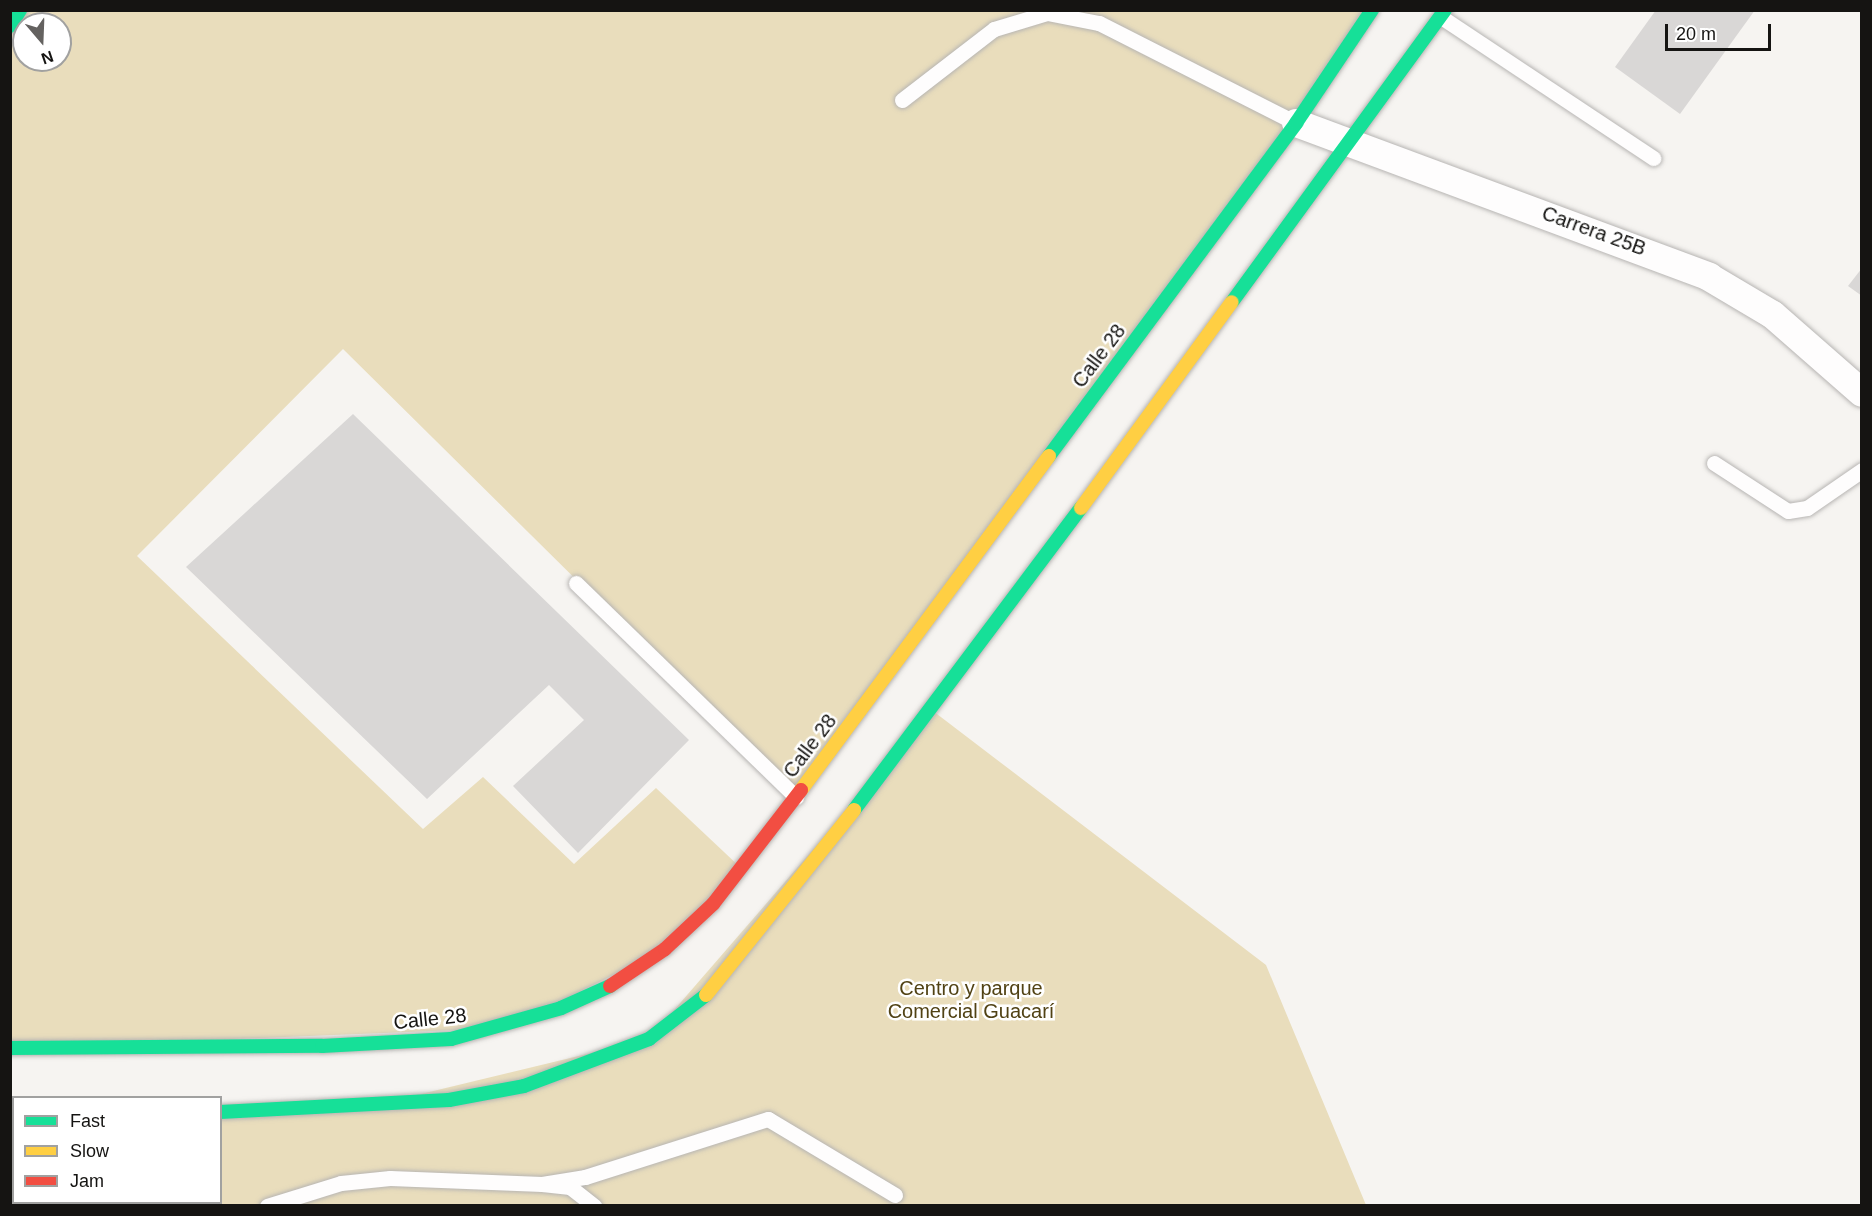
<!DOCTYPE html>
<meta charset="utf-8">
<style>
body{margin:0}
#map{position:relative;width:1872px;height:1216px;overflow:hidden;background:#f6f4f1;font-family:Helvetica,sans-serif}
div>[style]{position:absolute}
.green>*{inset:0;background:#e9ddbc}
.building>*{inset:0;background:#d9d7d6}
.roads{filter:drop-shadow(0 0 2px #b7b5b3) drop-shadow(0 0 2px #b7b5b3)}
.lane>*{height:15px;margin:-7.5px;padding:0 7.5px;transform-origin:7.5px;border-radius:7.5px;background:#fefdfd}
.street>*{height:28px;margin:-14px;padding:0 14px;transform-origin:14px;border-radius:14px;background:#fefdfd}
.fast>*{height:14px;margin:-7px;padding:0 7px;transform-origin:7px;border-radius:7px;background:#16e098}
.slow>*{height:14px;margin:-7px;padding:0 7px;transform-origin:7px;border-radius:7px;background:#ffcf43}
.jam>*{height:14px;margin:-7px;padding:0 7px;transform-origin:7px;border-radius:7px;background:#f24e42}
span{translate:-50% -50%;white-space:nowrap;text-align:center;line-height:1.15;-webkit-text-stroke:5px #fff;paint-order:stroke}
.street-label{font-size:20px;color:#151412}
.park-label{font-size:20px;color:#514214}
.frame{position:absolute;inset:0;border:12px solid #151412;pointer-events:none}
.legend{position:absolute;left:12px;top:1096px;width:210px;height:108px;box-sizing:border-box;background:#fff;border:2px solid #a1a1a0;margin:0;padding:8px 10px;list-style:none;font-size:18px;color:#151412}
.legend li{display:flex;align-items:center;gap:12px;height:30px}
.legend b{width:30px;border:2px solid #a1a1a0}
.north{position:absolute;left:12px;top:12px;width:60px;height:60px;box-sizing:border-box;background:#fff;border:2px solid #a1a1a0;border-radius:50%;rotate:161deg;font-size:16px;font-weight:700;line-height:24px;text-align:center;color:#151412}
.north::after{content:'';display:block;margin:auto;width:21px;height:27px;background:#646260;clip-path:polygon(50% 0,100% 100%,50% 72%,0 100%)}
.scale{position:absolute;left:1665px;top:24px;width:106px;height:27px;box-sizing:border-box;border:3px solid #151412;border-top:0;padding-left:8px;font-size:18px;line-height:21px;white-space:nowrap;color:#151412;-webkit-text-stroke:4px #fff;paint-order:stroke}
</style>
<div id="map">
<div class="green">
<div style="clip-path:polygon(evenodd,21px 10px,1372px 11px,796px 797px,343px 349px,137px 556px,423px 829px,483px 777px,574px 864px,656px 788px,741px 868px,665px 949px,507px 1028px,11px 1048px,10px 26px,21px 10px,24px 24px,60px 24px,60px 60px,24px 60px,24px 24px)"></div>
<div style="clip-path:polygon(933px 711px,1266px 965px,1366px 1205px,11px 1205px,10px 1117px,14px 1202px,220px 1202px,221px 1112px,363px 1108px,649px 1039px)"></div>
</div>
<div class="building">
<div style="clip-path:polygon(1656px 10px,1755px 10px,1680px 114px,1615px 67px)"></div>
<div style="clip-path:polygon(1862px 268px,1862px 296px,1848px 286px)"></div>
<div style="clip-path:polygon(353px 414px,689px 740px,578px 853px,513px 786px,584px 720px,549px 685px,427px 799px,186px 567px)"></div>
</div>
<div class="roads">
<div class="lane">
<div style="left:1441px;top:17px;width:255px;rotate:33.6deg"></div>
<div style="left:902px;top:100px;width:116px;rotate:-37.7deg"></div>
<div style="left:994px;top:29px;width:55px;rotate:-16.8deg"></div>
<div style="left:1047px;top:13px;width:53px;rotate:10.9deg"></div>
<div style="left:1099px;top:23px;width:221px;rotate:26.9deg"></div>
<div style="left:1714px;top:463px;width:88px;rotate:33deg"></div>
<div style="left:1788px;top:511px;width:19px;rotate:-9deg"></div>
<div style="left:1807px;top:508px;width:67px;rotate:-34.6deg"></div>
<div style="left:576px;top:583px;width:307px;rotate:44.2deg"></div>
<div style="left:10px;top:1150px;width:9px;rotate:63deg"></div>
<div style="left:542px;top:1184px;width:44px;rotate:-9.2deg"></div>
<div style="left:585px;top:1177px;width:192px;rotate:-17.6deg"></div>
<div style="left:768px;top:1119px;width:148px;rotate:30.9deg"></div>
<div style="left:19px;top:1206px;width:4px;rotate:-90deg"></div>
<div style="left:73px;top:1206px;width:4px;rotate:-90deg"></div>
<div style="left:267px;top:1206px;width:77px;rotate:-17.3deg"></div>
<div style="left:341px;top:1183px;width:49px;rotate:-5.8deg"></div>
<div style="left:390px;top:1178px;width:152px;rotate:2.3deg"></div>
<div style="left:542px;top:1184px;width:28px;rotate:6deg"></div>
<div style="left:570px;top:1187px;width:31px;rotate:38deg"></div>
</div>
<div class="street">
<div style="left:1296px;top:123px;width:441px;rotate:20.4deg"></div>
<div style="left:1709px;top:277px;width:74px;rotate:30.7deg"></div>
<div style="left:1773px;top:315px;width:118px;rotate:41.2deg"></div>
</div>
<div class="fast">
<div style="left:10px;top:26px;width:19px;rotate:-58deg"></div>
<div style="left:1232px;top:302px;width:361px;rotate:-53.9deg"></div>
<div style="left:1049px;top:456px;width:415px;rotate:-53.4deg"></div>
<div style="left:1296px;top:123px;width:136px;rotate:-56.1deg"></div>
<div style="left:854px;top:810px;width:378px;rotate:-53.1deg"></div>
<div style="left:10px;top:1048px;width:312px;rotate:-0.4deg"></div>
<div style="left:322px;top:1046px;width:129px;rotate:-3.1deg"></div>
<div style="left:451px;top:1039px;width:114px;rotate:-15.7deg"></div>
<div style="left:561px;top:1008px;width:54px;rotate:-24.2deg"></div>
<div style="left:220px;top:1112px;width:229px;rotate:-3deg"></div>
<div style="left:449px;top:1100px;width:76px;rotate:-10.6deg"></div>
<div style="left:524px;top:1086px;width:134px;rotate:-20.6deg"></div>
<div style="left:649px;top:1039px;width:72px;rotate:-37.7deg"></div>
<div style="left:10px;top:1117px;width:4px"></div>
</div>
<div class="slow">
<div style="left:1081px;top:508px;width:255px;rotate:-53.8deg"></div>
<div style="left:801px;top:790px;width:416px;rotate:-53.4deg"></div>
<div style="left:706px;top:995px;width:237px;rotate:-51.3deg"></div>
</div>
<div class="jam">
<div style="left:610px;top:986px;width:66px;rotate:-33.9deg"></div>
<div style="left:665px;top:949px;width:66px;rotate:-43.2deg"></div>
<div style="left:713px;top:904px;width:144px;rotate:-52.3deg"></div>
</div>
</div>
<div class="street-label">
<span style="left:1594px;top:231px;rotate:20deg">Carrera 25B</span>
<span style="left:1099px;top:356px;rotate:-53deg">Calle 28</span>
<span style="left:810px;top:746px;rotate:-53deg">Calle 28</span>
<span style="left:430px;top:1019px;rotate:-6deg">Calle 28</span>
</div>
<div class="park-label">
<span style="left:971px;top:1000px">Centro y parque<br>Comercial Guacarí</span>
</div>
<div class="frame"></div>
<ul class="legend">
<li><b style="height:8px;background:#16e098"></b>Fast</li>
<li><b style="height:8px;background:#ffcf43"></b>Slow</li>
<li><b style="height:8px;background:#f24e42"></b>Jam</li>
</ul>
<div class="north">N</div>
<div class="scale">20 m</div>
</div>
